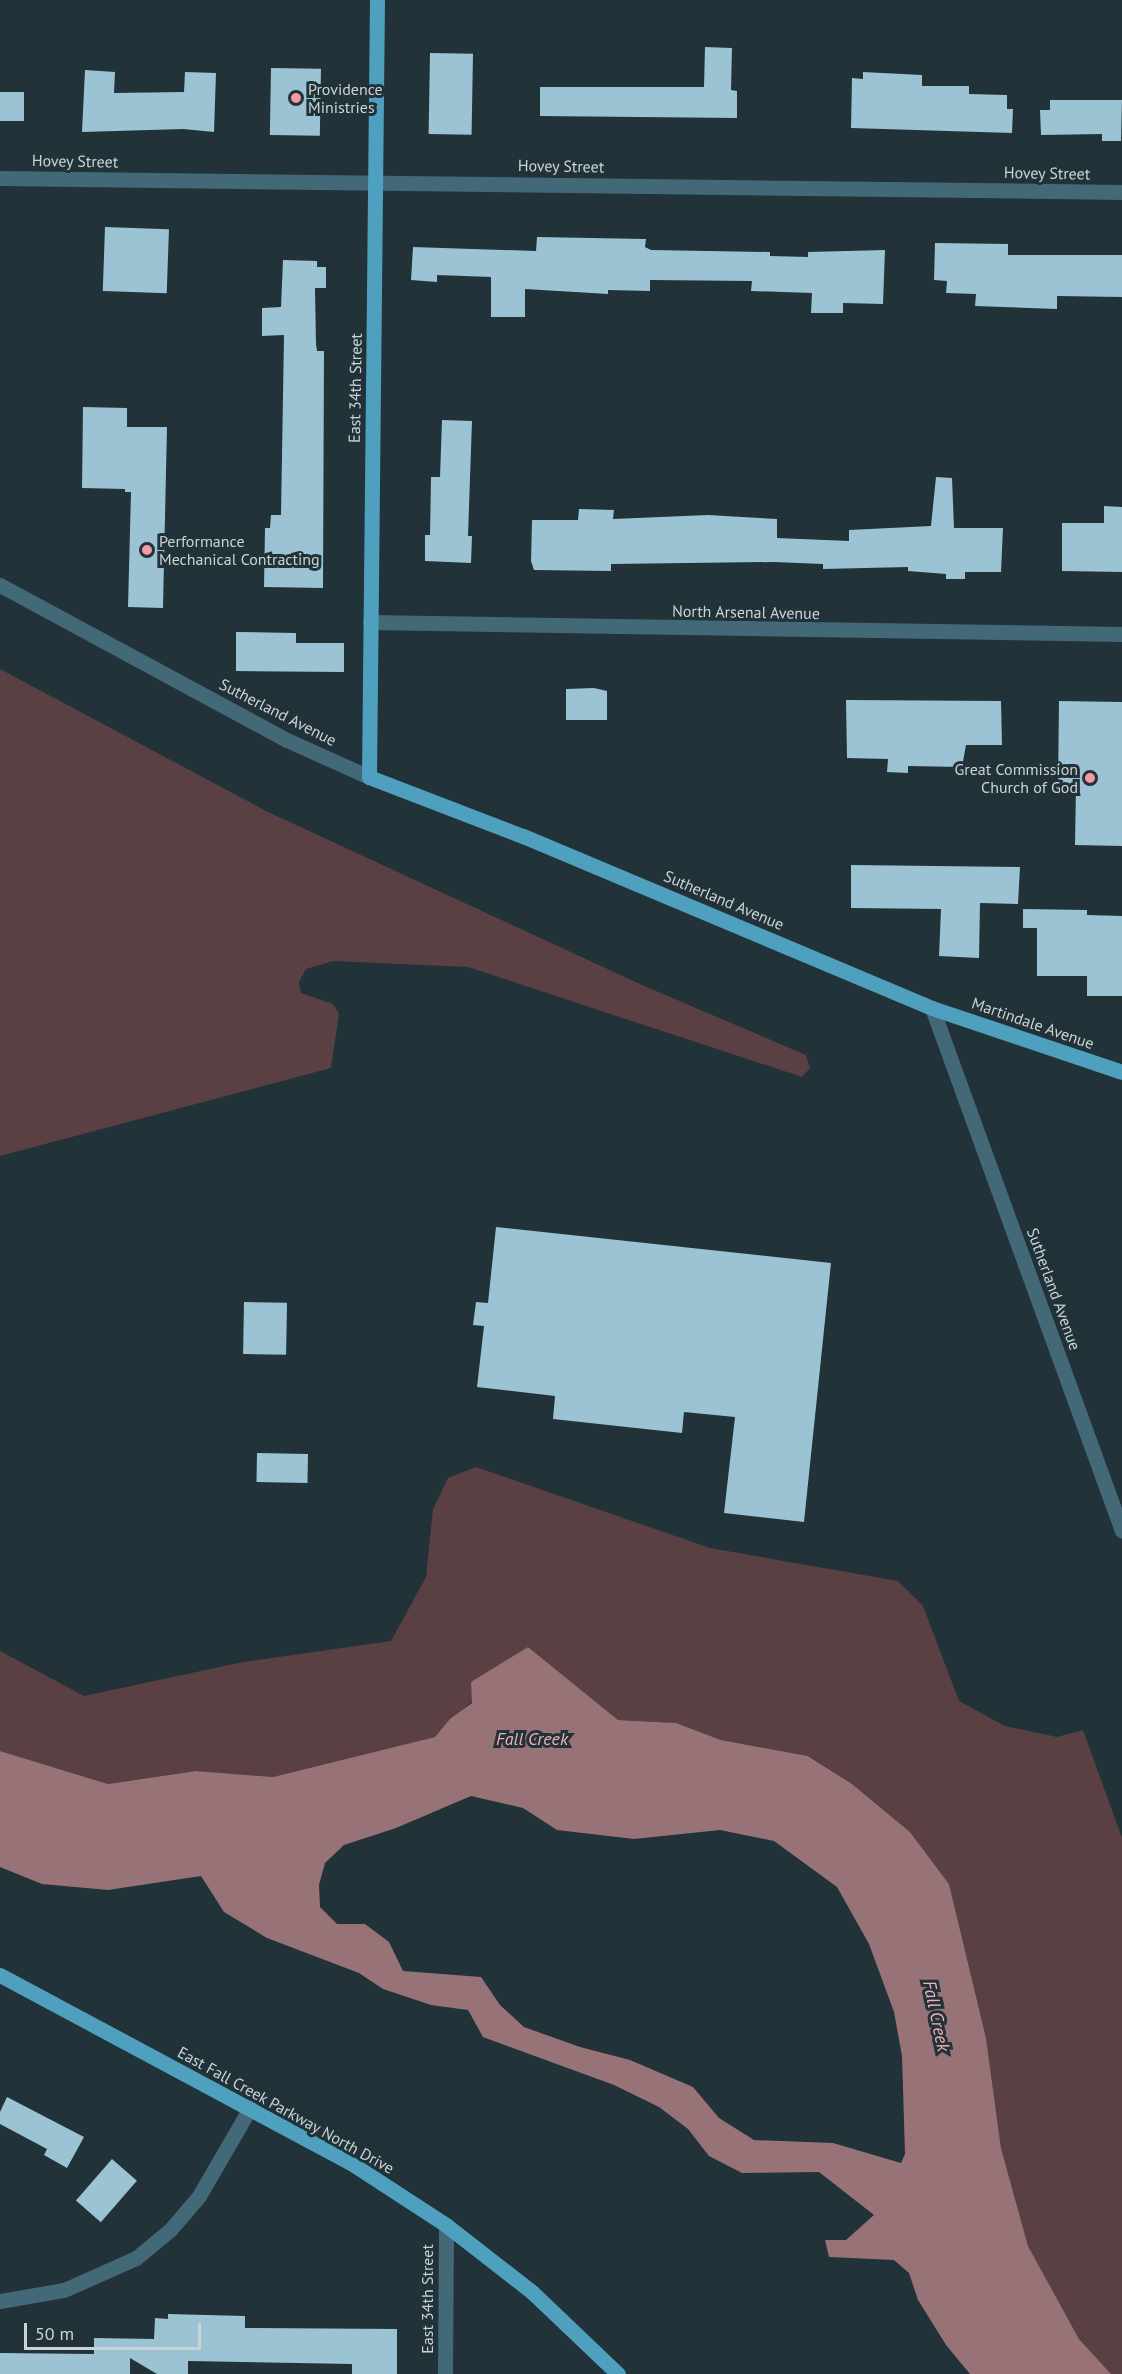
<!DOCTYPE html>
<style>
body{margin:0}
#map{position:relative;width:1122px;height:2374px;overflow:hidden;background:#213238;font-family:"PT Sans",sans-serif}
div>[style]{position:absolute}
.green>*{inset:0;background:#5a4042}
.water>*{inset:0;background:#977276}
.building>*{inset:0;background:#9cc3d3;transform-origin:0 0}
.minor>*{height:15px;margin:-7.5px;padding:0 7.5px;transform-origin:7.5px;border-radius:7.5px;background:#436877}
.major>*{height:15px;margin:-7.5px;padding:0 7.5px;transform-origin:7.5px;border-radius:7.5px;background:#4fa0be}
.dots>*{width:16px;height:16px;translate:-50% -50%;box-sizing:border-box;border:3px solid #213238;border-radius:50%}
span{translate:-50% -50%;white-space:nowrap;text-align:center;line-height:1.15;-webkit-text-stroke:6px #213238;paint-order:stroke}
.poi-label{font-size:16px;color:#cad4d8}
.left{translate:0 -50%;text-align:left}
.right{translate:-100% -50%;text-align:right}
.street-label{font-size:16px;color:#cad4d8}
.water-label{font-size:18px;color:#f2b1b8;font-style:italic}
.scale{position:absolute;left:24px;top:2323px;width:177px;height:27px;box-sizing:border-box;border:3px solid #cad4d8;border-top:0;padding-left:8px;font-size:18px;line-height:21px;white-space:nowrap;color:#cad4d8;-webkit-text-stroke:4px #213238;paint-order:stroke}
</style>
<div id="map">
<div class="green">
<div style="clip-path:polygon(0 669px,268px 812px,642px 985px,806px 1055px,810px 1068px,802px 1077px,468px 967px,333px 961px,306px 969px,299px 982px,301px 993px,333px 1004px,339px 1014px,331px 1068px,0 1156px)"></div>
<div style="clip-path:polygon(476px 1467px,710px 1548px,898px 1581px,923px 1606px,959px 1701px,1005px 1726px,1057px 1737px,1083px 1730px,1122px 1838px,1122px 2374px,1111px 2374px,1079px 2339px,1028px 2246px,1001px 2148px,986px 2038px,949px 1884px,910px 1832px,852px 1784px,809px 1756px,721px 1740px,676px 1723px,618px 1720px,528px 1647px,435px 1737px,273px 1777px,196px 1771px,108px 1784px,0 1751px,0 1651px,84px 1696px,243px 1662px,391px 1641px,426px 1577px,433px 1509px,448px 1478px)"></div>
</div>
<div class="water">
<div style="clip-path:polygon(evenodd,528px 1647px,618px 1720px,676px 1723px,721px 1740px,808px 1756px,852px 1784px,910px 1832px,949px 1884px,986px 2038px,1001px 2148px,1028px 2246px,1079px 2339px,1111px 2374px,970px 2374px,946px 2345px,918px 2300px,909px 2273px,894px 2260px,829px 2257px,825px 2240px,846px 2240px,874px 2215px,819px 2172px,742px 2173px,709px 2156px,688px 2129px,659px 2107px,614px 2085px,483px 2037px,468px 2010px,431px 2005px,383px 1989px,359px 1973px,267px 1938px,224px 1912px,201px 1876px,108px 1890px,42px 1884px,0 1867px,0 1751px,108px 1784px,196px 1771px,273px 1777px,435px 1737px,450px 1719px,472px 1703px,471px 1682px,528px 1647px,471px 1796px,523px 1808px,557px 1830px,634px 1839px,720px 1830px,774px 1841px,837px 1887px,869px 1944px,894px 2012px,902px 2056px,905px 2154px,901px 2163px,833px 2143px,754px 2140px,719px 2118px,693px 2087px,630px 2060px,580px 2047px,524px 2027px,500px 2005px,481px 1977px,403px 1971px,389px 1942px,365px 1924px,337px 1924px,320px 1907px,319px 1885px,325px 1863px,344px 1845px,396px 1828px,471px 1796px)"></div>
</div>
<div class="building">
<div style="clip-path:polygon(705px 47px,732px 48px,731px 90px,737px 91px,737px 118px,540px 116px,540px 87px,704px 87px)"></div>
<div style="left:430px;top:53px;width:43px;height:81px;rotate:1deg"></div>
<div style="left:271px;top:68px;width:50px;height:67px;rotate:1deg"></div>
<div style="clip-path:polygon(85px 70px,115px 72px,114px 93px,184px 92px,185px 72px,216px 73px,214px 132px,183px 129px,82px 132px)"></div>
<div style="clip-path:polygon(863px 72px,922px 75px,922px 86px,969px 86px,969px 94px,1007px 95px,1007px 109px,1013px 109px,1012px 133px,851px 128px,852px 78px,863px 79px)"></div>
<div style="left:0;top:92px;width:24px;height:29px"></div>
<div style="clip-path:polygon(1050px 100px,1122px 100px,1121px 141px,1102px 141px,1102px 134px,1041px 135px,1040px 110px,1050px 110px)"></div>
<div style="left:105px;top:227px;width:64px;height:64px;rotate:2deg"></div>
<div style="clip-path:polygon(537px 237px,646px 239px,645px 247px,651px 250px,770px 252px,770px 256px,808px 257px,808px 252px,885px 250px,883px 304px,843px 303px,843px 313px,811px 313px,812px 293px,751px 291px,752px 281px,650px 280px,650px 291px,608px 290px,608px 294px,525px 289px,525px 317px,491px 317px,491px 277px,437px 275px,437px 282px,411px 280px,413px 247px,536px 251px)"></div>
<div style="clip-path:polygon(935px 243px,1008px 244px,1008px 255px,1122px 255px,1122px 297px,1057px 296px,1057px 309px,975px 306px,976px 294px,946px 293px,947px 281px,934px 280px)"></div>
<div style="clip-path:polygon(283px 260px,317px 261px,317px 267px,326px 267px,326px 288px,315px 288px,316px 344px,317px 351px,324px 351px,323px 588px,264px 587px,265px 528px,270px 528px,271px 515px,281px 515px,284px 335px,262px 336px,262px 308px,281px 307px)"></div>
<div style="clip-path:polygon(83px 407px,127px 408px,127px 427px,167px 427px,163px 608px,128px 607px,131px 492px,125px 492px,125px 489px,82px 488px)"></div>
<div style="clip-path:polygon(442px 420px,472px 421px,468px 536px,472px 536px,471px 563px,425px 561px,425px 535px,430px 535px,431px 477px,440px 477px)"></div>
<div style="clip-path:polygon(936px 477px,952px 478px,954px 528px,1003px 528px,1001px 572px,965px 572px,965px 579px,946px 579px,946px 574px,908px 571px,908px 567px,823px 569px,823px 564px,774px 562px,611px 564px,611px 571px,534px 570px,531px 561px,532px 520px,578px 520px,579px 509px,614px 510px,613px 519px,708px 515px,777px 519px,777px 538px,849px 541px,849px 530px,931px 526px)"></div>
<div style="clip-path:polygon(1104px 506px,1122px 507px,1122px 572px,1062px 571px,1062px 523px,1104px 523px)"></div>
<div style="clip-path:polygon(236px 632px,296px 633px,296px 643px,344px 643px,344px 672px,236px 671px)"></div>
<div style="clip-path:polygon(594px 688px,607px 691px,607px 720px,566px 720px,566px 689px)"></div>
<div style="clip-path:polygon(846px 700px,1001px 701px,1002px 745px,966px 745px,962px 767px,908px 766px,908px 773px,887px 772px,888px 759px,847px 758px)"></div>
<div style="clip-path:polygon(1059px 701px,1122px 702px,1122px 846px,1075px 845px,1076px 785px,1058px 785px)"></div>
<div style="clip-path:polygon(851px 865px,1020px 867px,1018px 904px,980px 903px,979px 958px,939px 956px,941px 909px,851px 908px)"></div>
<div style="clip-path:polygon(1023px 909px,1087px 910px,1087px 915px,1122px 916px,1122px 996px,1087px 996px,1087px 976px,1037px 976px,1037px 928px,1023px 928px)"></div>
<div style="clip-path:polygon(496px 1227px,831px 1263px,804px 1522px,724px 1513px,735px 1417px,684px 1412px,682px 1433px,553px 1419px,555px 1396px,477px 1387px,484px 1326px,473px 1325px,476px 1302px,488px 1303px)"></div>
<div style="left:244px;top:1302px;width:43px;height:52px;rotate:1deg"></div>
<div style="left:257px;top:1453px;width:51px;height:29px;rotate:1deg"></div>
<div style="clip-path:polygon(7px 2097px,84px 2137px,67px 2168px,44px 2155px,47px 2149px,0 2124px,0 2112px)"></div>
<div style="left:112px;top:2159px;width:33px;height:55px;rotate:41deg"></div>
<div style="clip-path:polygon(168px 2314px,245px 2316px,245px 2328px,397px 2329px,397px 2374px,352px 2374px,352px 2364px,188px 2361px,188px 2374px,157px 2374px,130px 2358px,130px 2374px,0 2374px,0 2353px,94px 2354px,94px 2338px,154px 2339px,155px 2318px,168px 2319px)"></div>
</div>
<div class="minor">
<div style="left:0;top:178px;width:1122px;rotate:0.71deg"></div>
<div style="left:0;top:585px;width:326px;rotate:28.4deg"></div>
<div style="left:287px;top:740px;width:90px;rotate:24.3deg"></div>
<div style="left:370px;top:622px;width:752px;rotate:0.91deg"></div>
<div style="left:932px;top:1008px;width:556px;rotate:70.03deg"></div>
<div style="left:0;top:2301px;width:65px;rotate:-9.8deg"></div>
<div style="left:64px;top:2290px;width:79px;rotate:-24deg"></div>
<div style="left:136px;top:2258px;width:44px;rotate:-39.5deg"></div>
<div style="left:170px;top:2230px;width:45px;rotate:-49.5deg"></div>
<div style="left:199px;top:2196px;width:102px;rotate:-59.9deg"></div>
<div style="left:445px;top:2374px;width:149px;rotate:-89.6deg"></div>
</div>
<div class="major">
<div style="left:377px;top:0;width:777px;rotate:90.59deg"></div>
<div style="left:369px;top:777px;width:165px;rotate:21deg"></div>
<div style="left:523px;top:836px;width:444px;rotate:22.8deg"></div>
<div style="left:932px;top:1008px;width:200px;rotate:18.6deg"></div>
<div style="left:0;top:1975px;width:402px;rotate:28.2deg"></div>
<div style="left:354px;top:2165px;width:110px;rotate:33.1deg"></div>
<div style="left:446px;top:2225px;width:109px;rotate:37.9deg"></div>
<div style="left:532px;top:2292px;width:119px;rotate:43.6deg"></div>
</div>
<div class="dots">
<div style="left:296px;top:98px;background:#f49aa5"></div>
<div style="left:147px;top:550px;background:#f49aa5"></div>
<div style="left:1090px;top:778px;background:#f49aa5"></div>
</div>
<div class="poi-label">
<span class="left" style="left:308px;top:98px">Providence<br>Ministries</span>
<span class="left" style="left:159px;top:550px">Performance<br>Mechanical Contracting</span>
<span class="right" style="left:1078px;top:778px">Great Commission<br>Church of God</span>
</div>
<div class="street-label">
<span style="left:75px;top:161px;rotate:1deg">Hovey Street</span>
<span style="left:561px;top:166px;rotate:1deg">Hovey Street</span>
<span style="left:1047px;top:173px;rotate:1deg">Hovey Street</span>
<span style="left:355px;top:388px;rotate:-89deg">East 34th Street</span>
<span style="left:746px;top:612px;rotate:1deg">North Arsenal Avenue</span>
<span style="left:278px;top:712px;rotate:27deg">Sutherland Avenue</span>
<span style="left:724px;top:900px;rotate:23deg">Sutherland Avenue</span>
<span style="left:1033px;top:1023px;rotate:19deg">Martindale Avenue</span>
<span style="left:1054px;top:1289px;rotate:70deg">Sutherland Avenue</span>
<span style="left:286px;top:2110px;rotate:29deg">East Fall Creek Parkway North Drive</span>
<span style="left:427px;top:2299px;rotate:-90deg">East 34th Street</span>
</div>
<div class="water-label">
<span style="left:532px;top:1739px">Fall Creek</span>
<span style="left:936px;top:2016px;rotate:78deg">Fall Creek</span>
</div>
<div class="scale">50 m</div>
</div>
